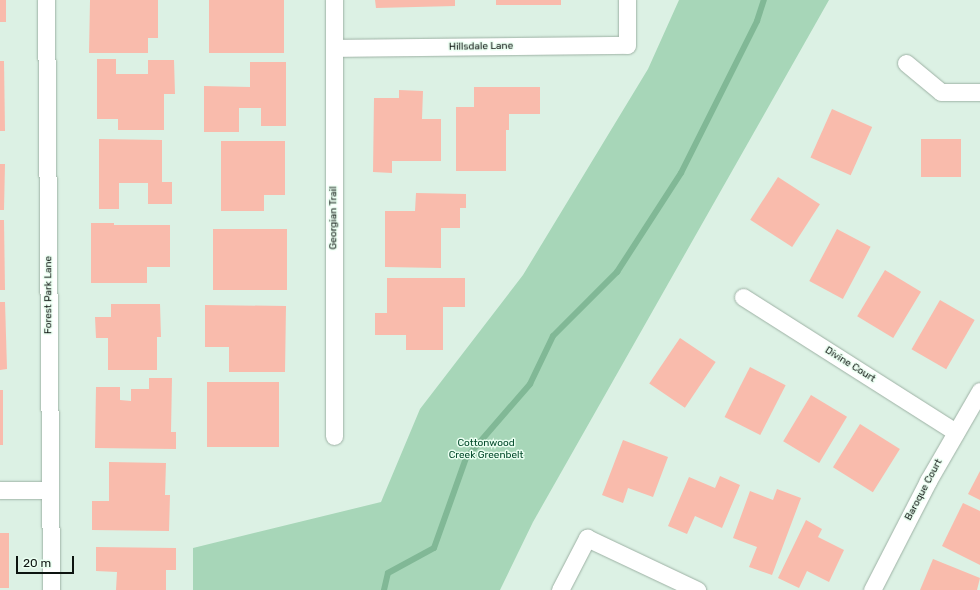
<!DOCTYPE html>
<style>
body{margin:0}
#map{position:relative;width:980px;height:590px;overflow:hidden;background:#dcf1e4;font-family:Rubik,sans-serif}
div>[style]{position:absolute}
.green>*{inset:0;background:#a7d6b8}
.stream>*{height:6px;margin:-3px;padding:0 3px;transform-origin:3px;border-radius:3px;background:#81b896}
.building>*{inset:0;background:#f9bbac;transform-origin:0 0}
.roads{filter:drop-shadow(0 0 1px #9db1a4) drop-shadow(0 0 1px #9db1a4)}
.street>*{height:17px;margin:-8.5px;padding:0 8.5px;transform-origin:8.5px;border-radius:8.5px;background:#fff}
span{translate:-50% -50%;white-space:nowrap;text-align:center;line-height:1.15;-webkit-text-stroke:3px #eafff1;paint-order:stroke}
.street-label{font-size:10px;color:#0d1410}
.park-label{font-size:10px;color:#02492a}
.scale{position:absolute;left:16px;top:556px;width:58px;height:18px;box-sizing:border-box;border:2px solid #0d1410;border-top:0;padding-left:5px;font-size:12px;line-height:14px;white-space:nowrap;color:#0d1410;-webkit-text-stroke:3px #eafff1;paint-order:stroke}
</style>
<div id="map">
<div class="green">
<div style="clip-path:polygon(679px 0,829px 0,533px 522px,500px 590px,193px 590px,193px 548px,381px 502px,420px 409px,523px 275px,648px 69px)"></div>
</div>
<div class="stream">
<div style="left:384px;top:590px;width:17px;rotate:-77deg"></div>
<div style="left:388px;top:573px;width:52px;rotate:-28.5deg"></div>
<div style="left:434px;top:548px;width:96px;rotate:-70.4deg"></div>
<div style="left:466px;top:458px;width:98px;rotate:-49.1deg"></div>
<div style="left:530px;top:384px;width:53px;rotate:-64.4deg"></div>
<div style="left:553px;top:336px;width:91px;rotate:-45deg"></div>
<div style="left:617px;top:272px;width:118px;rotate:-57.1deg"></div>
<div style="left:681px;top:173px;width:170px;rotate:-63.4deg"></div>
<div style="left:757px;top:21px;width:22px;rotate:-72deg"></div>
</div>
<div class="building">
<div style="left:0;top:0;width:6px;height:22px"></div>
<div style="clip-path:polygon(90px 0,158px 0,158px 38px,148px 38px,148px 53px,89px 53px)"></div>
<div style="left:209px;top:0;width:75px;height:53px"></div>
<div style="clip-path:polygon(375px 0,455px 0,455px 6px,376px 8px)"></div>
<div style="left:496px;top:0;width:65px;height:5px"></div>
<div style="clip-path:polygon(97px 59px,116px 59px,116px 74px,148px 74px,148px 60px,174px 60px,175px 94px,164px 94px,164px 130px,118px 130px,118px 119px,97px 119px)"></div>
<div style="clip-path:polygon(0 61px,4px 61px,5px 131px,0 131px)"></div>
<div style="clip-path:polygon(250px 62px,286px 62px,286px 126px,261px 126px,261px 108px,239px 108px,239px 132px,204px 132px,204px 86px,250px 87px)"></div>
<div style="clip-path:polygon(474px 87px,540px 87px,540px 114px,509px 114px,509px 130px,506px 130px,506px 171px,456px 171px,456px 107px,474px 107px)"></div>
<div style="clip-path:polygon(399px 90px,423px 91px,422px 119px,441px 119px,441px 161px,392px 161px,392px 173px,373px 172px,374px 98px,399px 98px)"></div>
<div style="left:832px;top:109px;width:44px;height:53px;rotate:24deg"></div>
<div style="clip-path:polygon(99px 139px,162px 140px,162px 182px,172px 182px,172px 204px,148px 204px,148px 183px,119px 183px,119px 209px,99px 209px)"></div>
<div style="left:921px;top:139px;width:40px;height:38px"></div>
<div style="clip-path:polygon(221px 141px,285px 141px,285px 195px,264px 195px,264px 211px,221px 211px)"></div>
<div style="clip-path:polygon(0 164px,5px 164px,4px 210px,0 210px)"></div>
<div style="left:778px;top:177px;width:50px;height:51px;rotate:33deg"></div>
<div style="clip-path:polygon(416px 193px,466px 194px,466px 208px,460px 208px,460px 228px,441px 228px,441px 268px,385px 267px,385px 211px,415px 211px)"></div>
<div style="clip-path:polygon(0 220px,4px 220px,5px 290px,0 290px)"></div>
<div style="clip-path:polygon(91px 223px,114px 223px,114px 225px,170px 225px,170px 267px,147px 267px,147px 283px,91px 283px)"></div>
<div style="left:213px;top:229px;width:74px;height:61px"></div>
<div style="left:837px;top:229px;width:38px;height:59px;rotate:28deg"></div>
<div style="left:885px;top:270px;width:42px;height:54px;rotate:31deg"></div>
<div style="clip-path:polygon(387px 278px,465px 278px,465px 307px,443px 307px,443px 350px,406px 350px,406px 335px,375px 335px,375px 313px,387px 313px)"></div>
<div style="left:940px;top:300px;width:40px;height:57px;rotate:30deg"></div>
<div style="clip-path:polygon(0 302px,5px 302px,7px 369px,0 370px)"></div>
<div style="clip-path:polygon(111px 304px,160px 304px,161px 337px,157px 337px,157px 370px,108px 370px,108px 338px,96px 338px,95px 317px,111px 317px)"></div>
<div style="clip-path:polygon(205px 305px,286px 306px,285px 372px,229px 372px,229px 347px,205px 347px)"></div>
<div style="left:680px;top:338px;width:43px;height:55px;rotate:34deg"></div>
<div style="left:750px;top:367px;width:40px;height:56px;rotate:27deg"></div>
<div style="clip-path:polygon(149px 378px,172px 378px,171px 432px,176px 432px,176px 449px,95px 448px,96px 387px,120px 387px,120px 400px,131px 401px,131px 389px,149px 389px)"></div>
<div style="left:207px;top:382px;width:72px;height:65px"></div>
<div style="left:0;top:390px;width:3px;height:55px"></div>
<div style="left:811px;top:395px;width:42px;height:54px;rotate:31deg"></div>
<div style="left:860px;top:424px;width:47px;height:51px;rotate:32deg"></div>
<div style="clip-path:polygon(623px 440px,668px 457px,653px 497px,628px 488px,623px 503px,602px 495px)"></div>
<div style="clip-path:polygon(109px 462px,166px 463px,165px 495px,170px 495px,169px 531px,92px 530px,92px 501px,109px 501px)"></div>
<div style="clip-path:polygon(980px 471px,980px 500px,968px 494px)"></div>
<div style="clip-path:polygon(720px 476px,740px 485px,722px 528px,695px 516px,687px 534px,668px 526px,689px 477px,715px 488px)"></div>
<div style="clip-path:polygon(777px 489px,801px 498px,772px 575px,749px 567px,757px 547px,733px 538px,750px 491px,773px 500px)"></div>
<div style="clip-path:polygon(963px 503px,980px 511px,980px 565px,942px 546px)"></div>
<div style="clip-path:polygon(806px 520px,822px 529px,818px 537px,844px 550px,829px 582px,807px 571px,799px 588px,778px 578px)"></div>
<div style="left:0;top:533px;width:9px;height:55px"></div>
<div style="clip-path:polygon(96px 547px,176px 548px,176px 570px,166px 570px,166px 590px,116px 590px,117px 572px,96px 571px)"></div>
<div style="clip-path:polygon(933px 559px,980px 578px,977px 590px,920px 590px)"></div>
</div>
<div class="roads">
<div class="street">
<div style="left:46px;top:0;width:590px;rotate:89.51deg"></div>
<div style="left:334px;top:0;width:436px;rotate:90deg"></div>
<div style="left:334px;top:48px;width:293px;rotate:-0.6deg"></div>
<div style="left:627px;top:45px;width:45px;rotate:-90deg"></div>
<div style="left:906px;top:63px;width:45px;rotate:39.6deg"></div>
<div style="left:941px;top:92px;width:39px"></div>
<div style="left:743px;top:297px;width:252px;rotate:32.4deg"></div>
<div style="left:0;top:490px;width:50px"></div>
<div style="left:560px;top:590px;width:59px;rotate:-62.6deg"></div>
<div style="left:587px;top:538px;width:122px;rotate:25.3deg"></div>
<div style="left:872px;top:590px;width:123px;rotate:-62.8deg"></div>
<div style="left:928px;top:481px;width:104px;rotate:-60deg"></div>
</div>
</div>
<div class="street-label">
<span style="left:481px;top:47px;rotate:-1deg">Hillsdale Lane</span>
<span style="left:334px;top:218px;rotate:-90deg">Georgian Trail</span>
<span style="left:49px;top:295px;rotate:-90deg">Forest Park Lane</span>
<span style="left:850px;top:365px;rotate:32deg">Divine Court</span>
<span style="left:924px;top:490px;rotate:-62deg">Baroque Court</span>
</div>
<div class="park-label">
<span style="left:486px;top:449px">Cottonwood<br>Creek Greenbelt</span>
</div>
<div class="scale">20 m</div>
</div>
